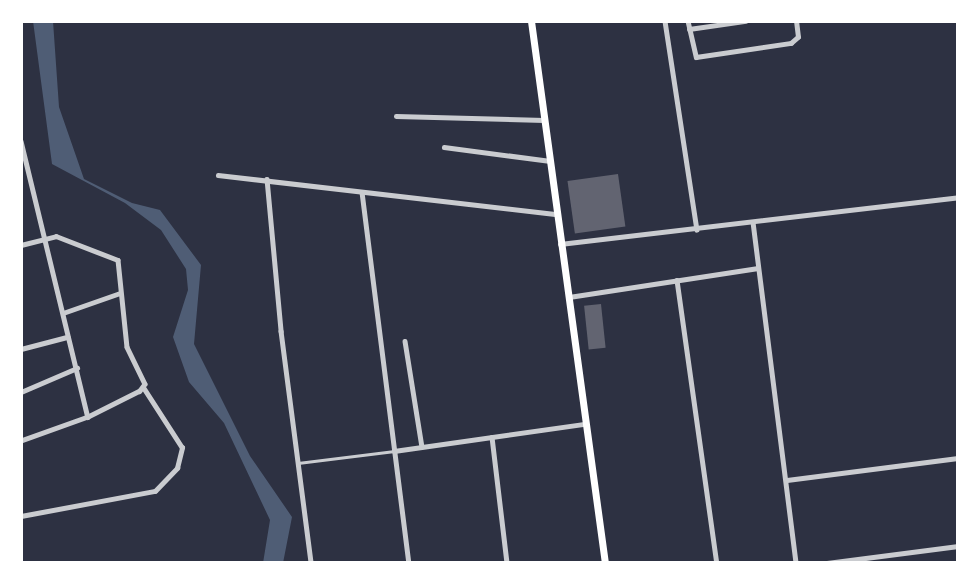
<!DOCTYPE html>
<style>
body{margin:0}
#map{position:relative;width:979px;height:584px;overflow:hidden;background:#2d3142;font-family:"Source Sans 3",sans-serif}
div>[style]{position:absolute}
.water>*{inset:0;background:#4f5d75}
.building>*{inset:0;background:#626471;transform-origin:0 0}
.service>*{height:2.5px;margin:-1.25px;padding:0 1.25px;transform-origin:1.25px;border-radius:1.25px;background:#caccd0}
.minor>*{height:4.5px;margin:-2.25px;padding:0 2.25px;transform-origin:2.25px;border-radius:2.25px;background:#caccd0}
.primary>*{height:7px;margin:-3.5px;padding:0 3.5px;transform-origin:3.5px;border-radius:3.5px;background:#fff}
span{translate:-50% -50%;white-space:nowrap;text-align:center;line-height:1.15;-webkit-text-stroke:6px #fff;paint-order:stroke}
.frame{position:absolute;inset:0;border:23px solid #fff;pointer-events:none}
</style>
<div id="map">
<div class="water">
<div style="clip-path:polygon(33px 21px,53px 21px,59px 107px,84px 179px,132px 203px,160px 210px,201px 265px,194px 344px,250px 456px,292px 517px,283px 563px,263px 563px,270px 520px,224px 423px,189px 382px,173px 337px,188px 290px,186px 269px,161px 230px,125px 203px,52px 164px)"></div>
</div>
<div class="building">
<div style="left:618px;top:174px;width:53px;height:51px;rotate:82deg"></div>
<div style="left:601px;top:304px;width:44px;height:17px;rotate:84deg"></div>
</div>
<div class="service">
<div style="left:298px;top:463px;width:97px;rotate:-7.1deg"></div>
</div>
<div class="minor">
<div style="left:665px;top:21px;width:211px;rotate:81.3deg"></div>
<div style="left:688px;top:21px;width:37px;rotate:77deg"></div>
<div style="left:696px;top:57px;width:96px;rotate:-8.4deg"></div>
<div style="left:791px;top:43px;width:9px;rotate:-41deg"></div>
<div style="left:798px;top:37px;width:16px;rotate:-97deg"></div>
<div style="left:689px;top:29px;width:57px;rotate:-8.1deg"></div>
<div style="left:396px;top:116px;width:148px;rotate:1.5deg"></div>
<div style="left:21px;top:141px;width:284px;rotate:76.4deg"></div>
<div style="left:444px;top:147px;width:107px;rotate:7.5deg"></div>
<div style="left:218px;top:175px;width:341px;rotate:6.6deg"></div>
<div style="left:267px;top:179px;width:153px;rotate:84.7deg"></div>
<div style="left:281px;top:331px;width:234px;rotate:82.6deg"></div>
<div style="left:362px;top:192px;width:374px;rotate:82.8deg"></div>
<div style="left:753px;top:222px;width:344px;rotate:82.8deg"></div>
<div style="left:560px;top:244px;width:401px;rotate:-6.7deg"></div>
<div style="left:21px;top:245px;width:36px;rotate:-14deg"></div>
<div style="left:56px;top:236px;width:66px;rotate:21.2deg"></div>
<div style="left:118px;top:260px;width:87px;rotate:84.1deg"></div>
<div style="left:127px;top:347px;width:41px;rotate:64.1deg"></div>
<div style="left:145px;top:384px;width:9px;rotate:126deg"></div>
<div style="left:140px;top:391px;width:58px;rotate:153.4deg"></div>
<div style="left:88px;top:417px;width:71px;rotate:160.3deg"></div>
<div style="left:677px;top:280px;width:286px;rotate:82deg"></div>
<div style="left:569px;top:297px;width:191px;rotate:-8.7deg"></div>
<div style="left:63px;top:313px;width:60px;rotate:-19.3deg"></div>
<div style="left:405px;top:341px;width:107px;rotate:80.9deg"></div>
<div style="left:21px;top:349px;width:48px;rotate:-14.6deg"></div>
<div style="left:21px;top:392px;width:61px;rotate:-23.2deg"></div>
<div style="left:492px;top:437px;width:127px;rotate:83.2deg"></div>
<div style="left:394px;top:451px;width:192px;rotate:-8.1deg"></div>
<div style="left:787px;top:480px;width:172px;rotate:-7.3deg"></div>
<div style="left:21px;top:516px;width:136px;rotate:-10.6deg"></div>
<div style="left:155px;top:491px;width:32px;rotate:-46deg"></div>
<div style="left:177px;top:468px;width:21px;rotate:-76deg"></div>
<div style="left:182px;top:448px;width:70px;rotate:-122.8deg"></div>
<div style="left:827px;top:563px;width:132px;rotate:-7.4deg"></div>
</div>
<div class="primary">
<div style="left:531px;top:21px;width:547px;rotate:82.23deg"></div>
</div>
<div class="frame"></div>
</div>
